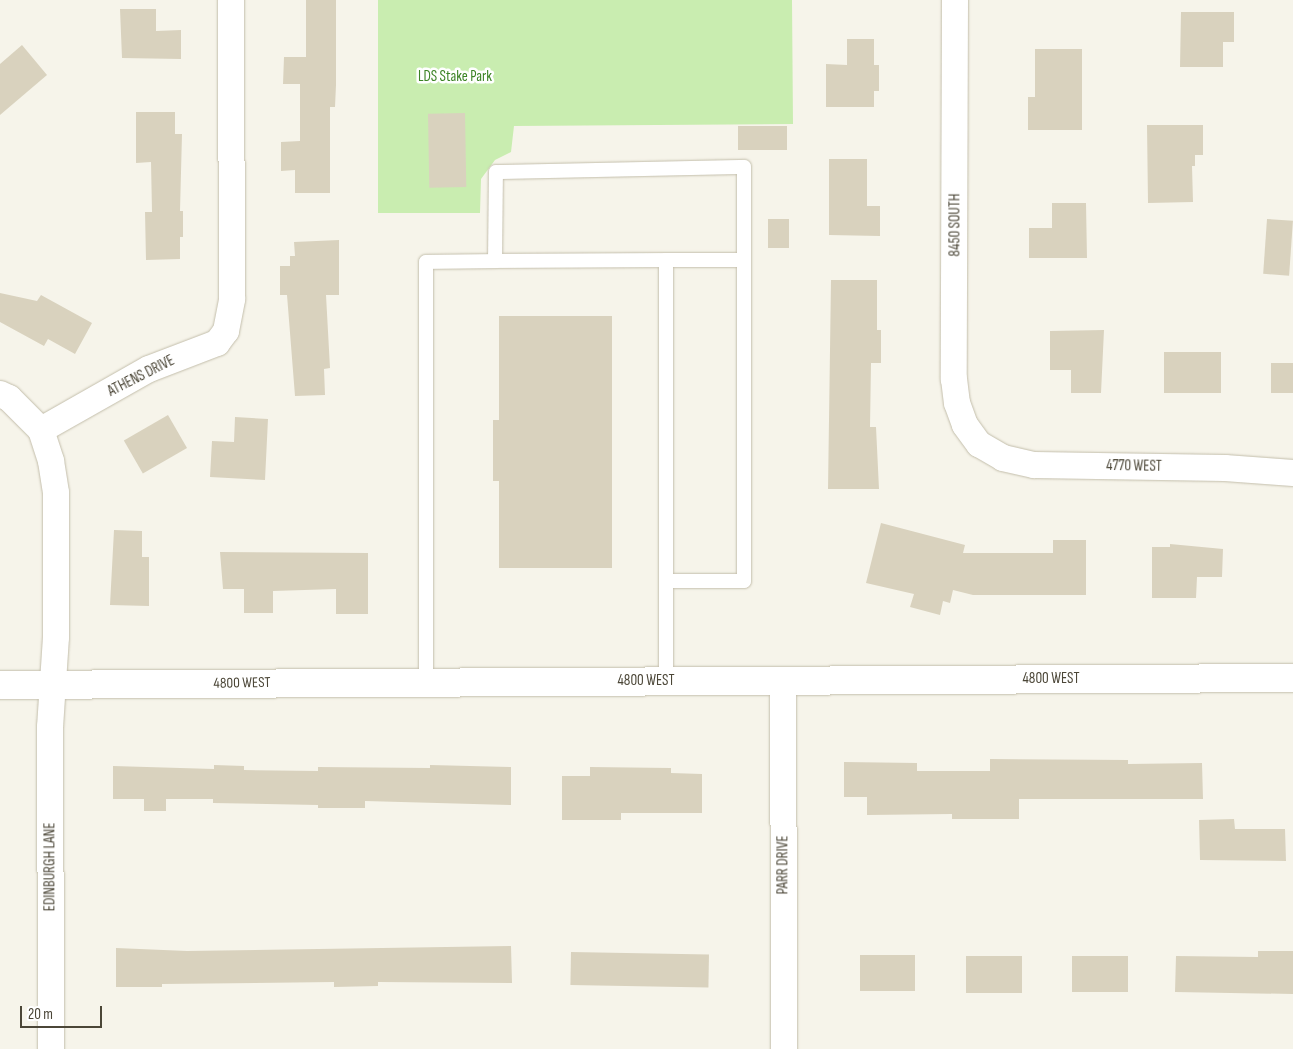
<!DOCTYPE html>
<style>
body{margin:0}
#map{position:relative;width:1293px;height:1049px;overflow:hidden;background:#f6f4ea;font-family:"Sofia Sans Condensed",sans-serif}
div>[style]{position:absolute}
.green>*{inset:0;background:#c9edb0}
.building>*{inset:0;background:#d9d2be;transform-origin:0 0}
.roads{filter:drop-shadow(0 0 1px #c3beab) drop-shadow(0 0 1px #c3beab)}
.service>*{height:14px;margin:-7px;padding:0 7px;transform-origin:7px;border-radius:7px;background:#fff}
.minor>*{height:26px;margin:-13px;padding:0 13px;transform-origin:13px;border-radius:13px;background:#fff}
.tertiary>*{height:28px;margin:-14px;padding:0 14px;transform-origin:14px;border-radius:14px;background:#fff}
span{translate:-50% -50%;white-space:nowrap;text-align:center;line-height:1.15;-webkit-text-stroke:5px #fff;paint-order:stroke}
.park-label{font-size:15px;color:#3b8324}
.street-label{font-size:15px;color:#4b4637}
.scale{position:absolute;left:20px;top:1006px;width:82px;height:22px;box-sizing:border-box;border:2px solid #4b4637;border-top:0;padding-left:6px;font-size:15px;line-height:18px;white-space:nowrap;color:#4b4637;-webkit-text-stroke:4px #fff;paint-order:stroke}
</style>
<div id="map">
<div class="green">
<div style="clip-path:polygon(378px 0,792px 0,793px 124px,514px 126px,511px 152px,495px 160px,481px 179px,480px 213px,378px 213px)"></div>
</div>
<div class="building">
<div style="clip-path:polygon(306px 0,336px 0,336px 85px,335px 107px,330px 107px,330px 193px,295px 193px,295px 170px,281px 171px,281px 142px,300px 141px,300px 84px,283px 84px,284px 57px,306px 57px)"></div>
<div style="clip-path:polygon(120px 9px,156px 9px,156px 31px,181px 30px,181px 59px,122px 58px)"></div>
<div style="clip-path:polygon(1181px 12px,1234px 12px,1234px 42px,1223px 42px,1223px 67px,1180px 67px)"></div>
<div style="clip-path:polygon(847px 39px,874px 39px,874px 65px,879px 65px,879px 91px,874px 91px,874px 107px,826px 107px,826px 64px,847px 65px)"></div>
<div style="clip-path:polygon(22px 45px,47px 75px,0 115px,0 64px)"></div>
<div style="clip-path:polygon(1035px 49px,1082px 49px,1082px 130px,1028px 130px,1028px 97px,1035px 97px)"></div>
<div style="clip-path:polygon(136px 112px,175px 112px,175px 134px,182px 134px,180px 211px,183px 211px,183px 237px,180px 237px,180px 259px,146px 260px,145px 212px,152px 212px,151px 162px,136px 163px)"></div>
<div style="left:465px;top:113px;width:74px;height:37px;rotate:89deg"></div>
<div style="clip-path:polygon(1147px 125px,1203px 125px,1203px 155px,1195px 155px,1195px 166px,1192px 166px,1193px 202px,1148px 203px)"></div>
<div style="left:738px;top:126px;width:49px;height:24px"></div>
<div style="clip-path:polygon(829px 159px,867px 159px,867px 206px,880px 206px,880px 236px,829px 235px)"></div>
<div style="clip-path:polygon(1052px 203px,1086px 203px,1087px 258px,1029px 258px,1029px 228px,1052px 228px)"></div>
<div style="left:768px;top:219px;width:21px;height:29px"></div>
<div style="left:1267px;top:219px;width:26px;height:55px;rotate:4deg"></div>
<div style="clip-path:polygon(339px 240px,339px 295px,326px 295px,330px 368px,324px 369px,325px 395px,295px 396px,287px 295px,280px 295px,280px 266px,290px 266px,290px 256px,295px 256px,294px 242px)"></div>
<div style="clip-path:polygon(831px 280px,877px 280px,877px 330px,881px 330px,881px 363px,871px 363px,870px 427px,876px 427px,879px 489px,828px 489px)"></div>
<div style="clip-path:polygon(0 293px,37px 301px,41px 295px,92px 323px,75px 354px,48px 339px,44px 346px,0 322px)"></div>
<div style="clip-path:polygon(499px 316px,612px 316px,612px 568px,499px 568px,499px 481px,493px 481px,493px 420px,499px 420px)"></div>
<div style="clip-path:polygon(1104px 330px,1101px 393px,1071px 393px,1071px 370px,1050px 370px,1050px 331px)"></div>
<div style="left:1164px;top:352px;width:57px;height:41px"></div>
<div style="left:1271px;top:363px;width:22px;height:30px"></div>
<div style="left:168px;top:415px;width:38px;height:51px;rotate:60deg"></div>
<div style="clip-path:polygon(235px 417px,268px 419px,265px 480px,210px 477px,212px 441px,234px 442px)"></div>
<div style="clip-path:polygon(881px 523px,965px 545px,963px 553px,1053px 553px,1053px 540px,1086px 540px,1086px 595px,973px 595px,953px 590px,950px 603px,943px 601px,940px 615px,910px 607px,914px 594px,866px 583px)"></div>
<div style="clip-path:polygon(114px 530px,142px 531px,142px 557px,149px 557px,149px 606px,110px 605px)"></div>
<div style="clip-path:polygon(1170px 544px,1223px 549px,1222px 577px,1197px 577px,1196px 598px,1152px 598px,1152px 547px,1170px 547px)"></div>
<div style="clip-path:polygon(220px 552px,368px 553px,368px 614px,336px 614px,336px 589px,273px 591px,273px 613px,244px 613px,244px 589px,223px 589px)"></div>
<div style="clip-path:polygon(990px 759px,1128px 760px,1128px 764px,1202px 763px,1203px 799px,1019px 799px,1019px 819px,952px 819px,952px 814px,867px 815px,867px 797px,844px 797px,844px 762px,917px 763px,917px 771px,990px 771px)"></div>
<div style="clip-path:polygon(214px 765px,244px 766px,244px 770px,318px 771px,318px 767px,430px 768px,430px 765px,511px 767px,511px 805px,365px 801px,365px 808px,318px 808px,318px 805px,213px 803px,213px 799px,166px 799px,166px 811px,144px 811px,144px 799px,113px 799px,113px 766px,214px 769px)"></div>
<div style="clip-path:polygon(590px 767px,671px 768px,671px 773px,702px 774px,702px 813px,621px 813px,621px 820px,562px 820px,562px 776px,590px 776px)"></div>
<div style="clip-path:polygon(1234px 819px,1235px 829px,1285px 829px,1286px 861px,1200px 860px,1199px 820px)"></div>
<div style="clip-path:polygon(511px 946px,512px 983px,378px 982px,378px 986px,334px 987px,334px 982px,162px 984px,162px 987px,116px 987px,116px 948px,187px 951px)"></div>
<div style="clip-path:polygon(1258px 951px,1293px 951px,1293px 994px,1175px 992px,1176px 956px,1258px 957px)"></div>
<div style="left:571px;top:952px;width:138px;height:33px;rotate:1deg"></div>
<div style="left:860px;top:955px;width:55px;height:36px"></div>
<div style="left:1022px;top:956px;width:37px;height:56px;rotate:90deg"></div>
<div style="left:1072px;top:956px;width:56px;height:36px"></div>
</div>
<div class="roads">
<div class="service">
<div style="left:666px;top:260px;width:171px;rotate:179.7deg"></div>
<div style="left:495px;top:261px;width:89px;rotate:-89.4deg"></div>
<div style="left:496px;top:172px;width:248px;rotate:-1.2deg"></div>
<div style="left:744px;top:167px;width:93px;rotate:90deg"></div>
<div style="left:426px;top:681px;width:419px;rotate:-90deg"></div>
<div style="left:426px;top:262px;width:69px;rotate:-0.8deg"></div>
<div style="left:666px;top:681px;width:421px;rotate:-90deg"></div>
<div style="left:666px;top:260px;width:78px"></div>
<div style="left:744px;top:260px;width:321px;rotate:90deg"></div>
<div style="left:744px;top:581px;width:78px;rotate:180deg"></div>
</div>
<div class="minor">
<div style="left:955px;top:0;width:379px;rotate:90.2deg"></div>
<div style="left:954px;top:379px;width:24px;rotate:83deg"></div>
<div style="left:957px;top:403px;width:23px;rotate:70deg"></div>
<div style="left:965px;top:425px;width:24px;rotate:54deg"></div>
<div style="left:979px;top:444px;width:28px;rotate:30deg"></div>
<div style="left:1003px;top:458px;width:32px;rotate:13deg"></div>
<div style="left:1034px;top:465px;width:191px;rotate:0.9deg"></div>
<div style="left:1225px;top:468px;width:68px;rotate:4.2deg"></div>
<div style="left:0;top:394px;width:10px;rotate:24deg"></div>
<div style="left:9px;top:398px;width:45px;rotate:45deg"></div>
<div style="left:41px;top:430px;width:33px;rotate:72deg"></div>
<div style="left:51px;top:461px;width:32px;rotate:81deg"></div>
<div style="left:56px;top:493px;width:144px;rotate:90deg"></div>
<div style="left:56px;top:637px;width:90px;rotate:93.8deg"></div>
<div style="left:50px;top:727px;width:322px;rotate:89.8deg"></div>
<div style="left:41px;top:430px;width:124px;rotate:-29.5deg"></div>
<div style="left:149px;top:369px;width:73px;rotate:-20.9deg"></div>
<div style="left:217px;top:343px;width:15px;rotate:-53deg"></div>
<div style="left:226px;top:331px;width:33px;rotate:-79deg"></div>
<div style="left:232px;top:299px;width:299px;rotate:-90.2deg"></div>
<div style="left:783px;top:681px;width:368px;rotate:89.8deg"></div>
</div>
<div class="tertiary">
<div style="left:0;top:685px;width:1293px;rotate:-0.31deg"></div>
</div>
</div>
<div class="park-label">
<span style="left:455px;top:77px">LDS Stake Park</span>
</div>
<div class="street-label">
<span style="left:955px;top:225px;rotate:-90deg">8450 SOUTH</span>
<span style="left:141px;top:376px;rotate:-27deg">ATHENS DRIVE</span>
<span style="left:1134px;top:466px;rotate:1deg">4770 WEST</span>
<span style="left:1051px;top:679px">4800 WEST</span>
<span style="left:646px;top:681px">4800 WEST</span>
<span style="left:242px;top:683px;rotate:-1deg">4800 WEST</span>
<span style="left:783px;top:865px;rotate:-90deg">PARR DRIVE</span>
<span style="left:50px;top:867px;rotate:-90deg">EDINBURGH LANE</span>
</div>
<div class="scale">20 m</div>
</div>
